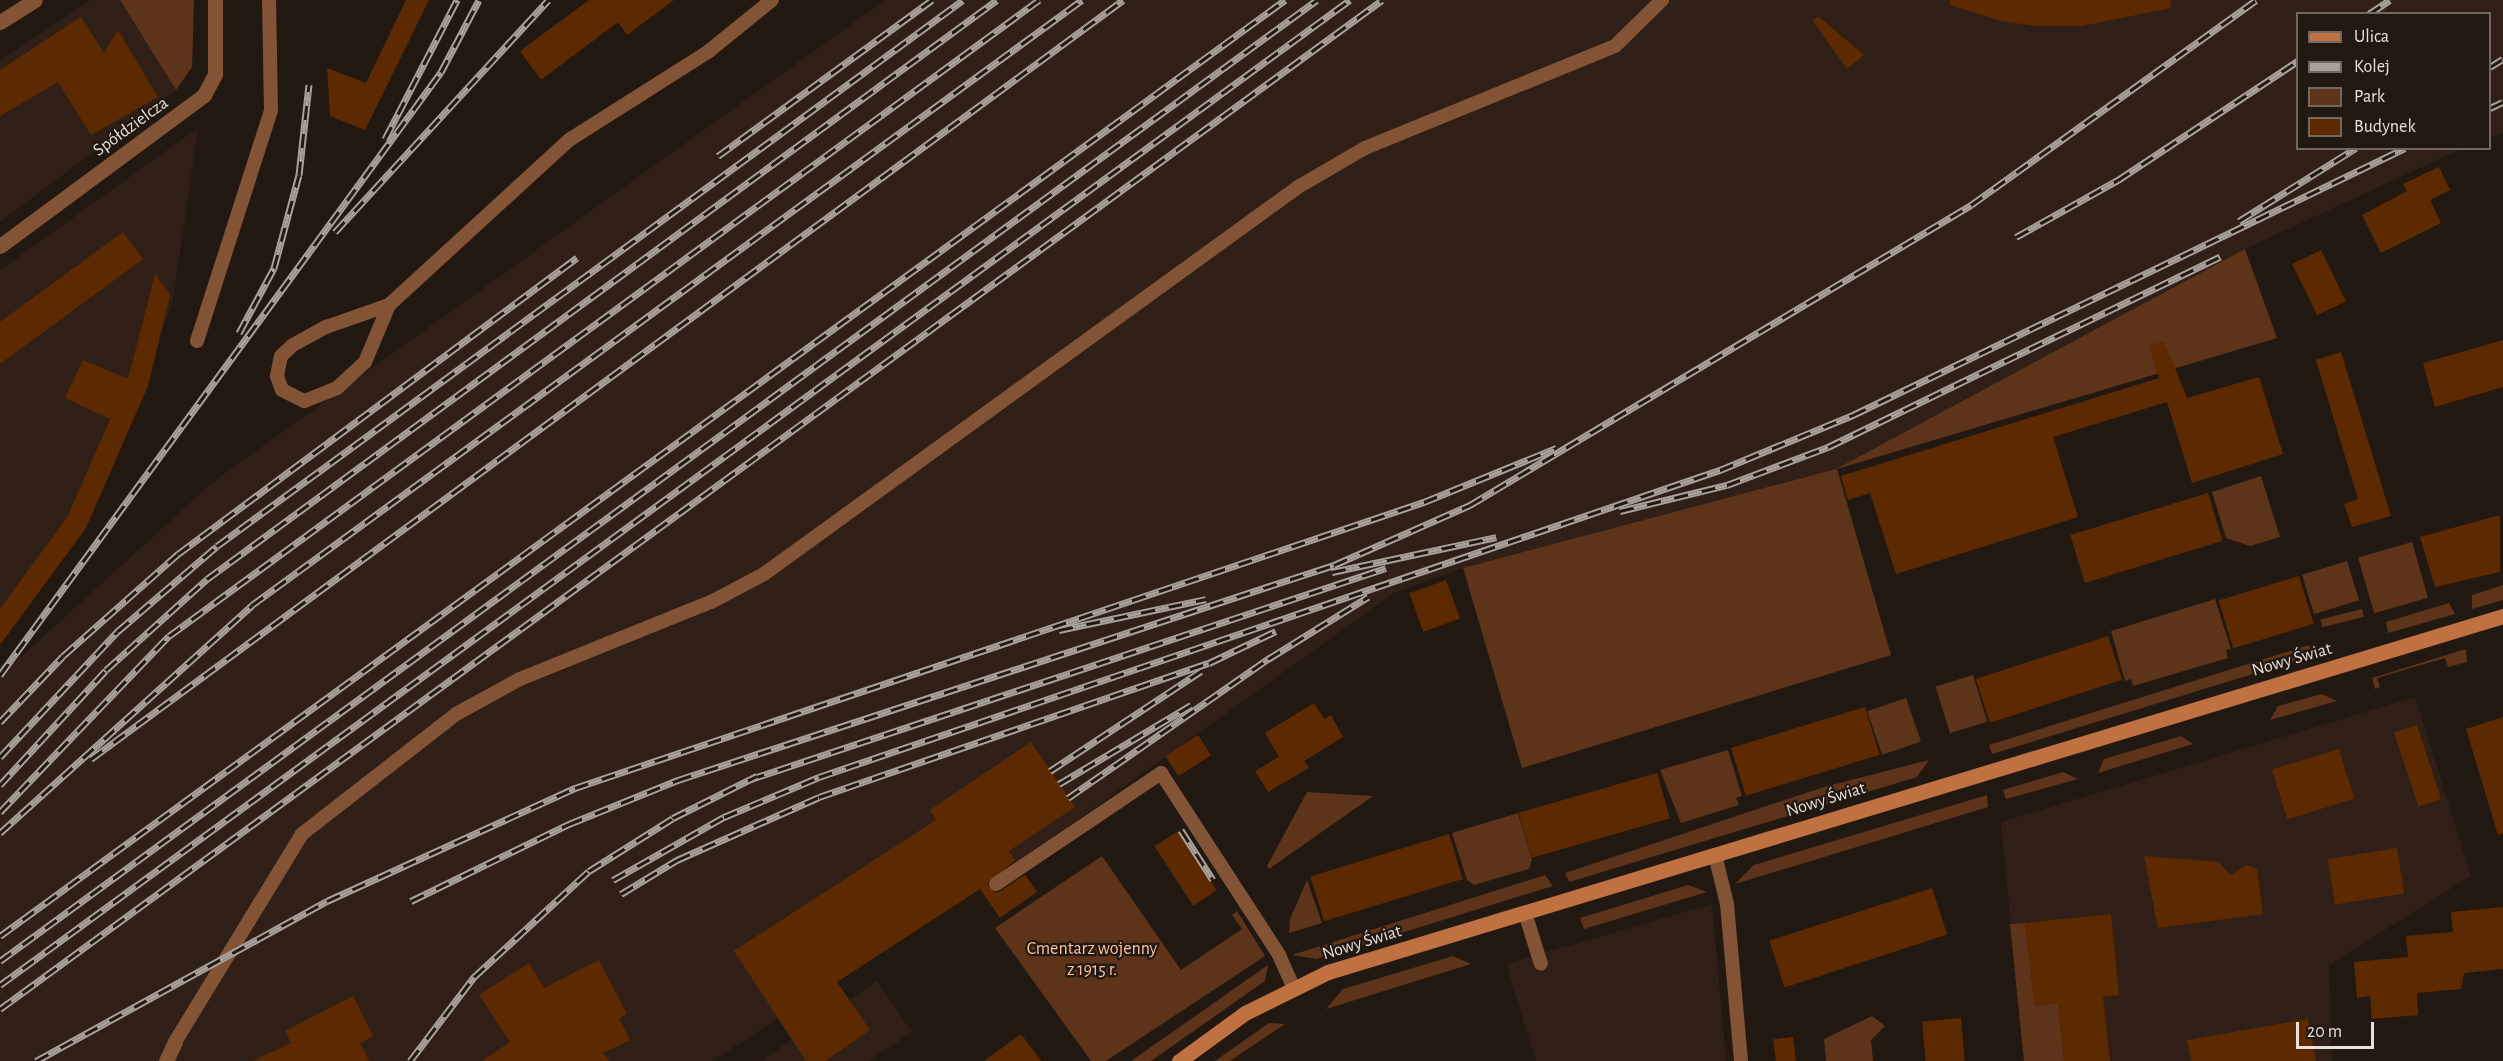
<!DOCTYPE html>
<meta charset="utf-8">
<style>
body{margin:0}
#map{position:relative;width:2503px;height:1061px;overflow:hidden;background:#221812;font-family:"Alegreya Sans",sans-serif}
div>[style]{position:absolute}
.built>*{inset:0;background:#2f1f16}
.green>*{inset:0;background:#5d3319;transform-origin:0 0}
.building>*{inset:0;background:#5d2901;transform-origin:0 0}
.lane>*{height:14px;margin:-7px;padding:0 7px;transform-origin:7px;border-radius:7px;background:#835336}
.street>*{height:15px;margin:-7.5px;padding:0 7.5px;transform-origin:7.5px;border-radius:7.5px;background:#835336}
.secondary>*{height:15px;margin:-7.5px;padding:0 7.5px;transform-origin:7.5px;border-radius:7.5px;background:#bf7142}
.rail>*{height:7px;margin-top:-3.5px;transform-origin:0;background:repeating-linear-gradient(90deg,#221812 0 14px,#a8a09a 0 28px);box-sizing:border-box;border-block:2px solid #a8a09a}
span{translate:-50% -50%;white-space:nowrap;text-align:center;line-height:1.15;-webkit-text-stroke:4.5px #221812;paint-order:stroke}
.street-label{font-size:18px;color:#e7e0db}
.park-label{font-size:18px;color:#ffc19e}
.legend{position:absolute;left:2296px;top:12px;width:195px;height:138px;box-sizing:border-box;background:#221812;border:2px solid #716862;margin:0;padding:8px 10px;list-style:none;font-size:18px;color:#e7e0db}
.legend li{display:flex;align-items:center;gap:12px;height:30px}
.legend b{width:30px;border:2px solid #716862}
.scale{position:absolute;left:2296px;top:1022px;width:78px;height:27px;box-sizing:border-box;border:3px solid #e7e0db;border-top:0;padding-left:8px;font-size:18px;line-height:21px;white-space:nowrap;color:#e7e0db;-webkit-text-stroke:4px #221812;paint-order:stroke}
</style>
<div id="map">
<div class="built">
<div style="clip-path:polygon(91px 0,120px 0,176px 90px,0 222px,0 60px)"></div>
<div style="clip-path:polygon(885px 0,2503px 0,2503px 133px,2490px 138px,2490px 14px,2298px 14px,2298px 148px,2461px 149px,2245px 249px,1836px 469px,1463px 568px,1394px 593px,981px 889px,712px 1061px,0 1061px,0 676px,213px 482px)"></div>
<div style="clip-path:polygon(198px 128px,172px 306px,85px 506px,0 620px,0 270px)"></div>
<div style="clip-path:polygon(2415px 697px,2471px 876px,2329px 965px,2332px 1061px,2024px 1061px,2001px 822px)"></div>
<div style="clip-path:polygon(1712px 904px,1726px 1061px,1536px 1061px,1506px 964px)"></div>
<div style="clip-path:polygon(877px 981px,912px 1032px,869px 1061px,761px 1061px)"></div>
</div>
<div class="green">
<div style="clip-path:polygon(120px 0,194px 0,192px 67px,176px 90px)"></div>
<div style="clip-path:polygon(2245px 249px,2277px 338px,1837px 469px,1891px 655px,1522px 768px,1463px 568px,1836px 469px)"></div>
<div style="clip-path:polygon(2261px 476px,2280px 537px,2250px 546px,2226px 538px,2212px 492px)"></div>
<div style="left:2412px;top:542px;width:58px;height:56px;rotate:74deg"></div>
<div style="left:2347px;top:561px;width:41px;height:47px;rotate:73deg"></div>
<div style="clip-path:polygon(2503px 585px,2503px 600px,2472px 609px,2472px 595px)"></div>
<div style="clip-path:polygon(2215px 599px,2231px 649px,2226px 650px,2228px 658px,2133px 686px,2131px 679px,2125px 681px,2111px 631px)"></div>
<div style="clip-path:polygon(2449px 603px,2455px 614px,2388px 633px,2386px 622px)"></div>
<div style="left:2362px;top:609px;width:8px;height:43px;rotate:76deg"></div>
<div style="clip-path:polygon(2309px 645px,2312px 656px,1992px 754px,1989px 745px)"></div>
<div style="clip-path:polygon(2466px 649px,2467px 662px,2448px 667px,2445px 658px,2377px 678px,2380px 687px,2375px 689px,2372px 678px)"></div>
<div style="left:1973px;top:675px;width:49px;height:39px;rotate:73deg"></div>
<div style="clip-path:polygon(2322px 694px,2337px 701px,2270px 720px,2278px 706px)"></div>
<div style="left:1906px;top:698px;width:46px;height:41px;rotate:71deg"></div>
<div style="clip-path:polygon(2181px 736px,2193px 744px,2098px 773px,2104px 759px)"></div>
<div style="clip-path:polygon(1728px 750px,1742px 796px,1736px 798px,1739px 805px,1681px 823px,1660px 770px)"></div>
<div style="clip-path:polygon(1929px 760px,1917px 777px,1569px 882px,1565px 873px,1824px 787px)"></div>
<div style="clip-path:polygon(2063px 772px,2078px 779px,2006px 799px,2003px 790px)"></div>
<div style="clip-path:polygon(1307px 792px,1373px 796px,1269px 869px,1267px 866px)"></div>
<div style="clip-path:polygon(1987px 795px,1988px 807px,1735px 884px,1754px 865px)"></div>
<div style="clip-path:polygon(1518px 813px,1532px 860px,1529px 869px,1474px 885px,1467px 880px,1452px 833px)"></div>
<div style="clip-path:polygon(1102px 856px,1181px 970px,1242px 929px,1232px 915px,1237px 911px,1265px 956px,1106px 1061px,1091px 1061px,995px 928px)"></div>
<div style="clip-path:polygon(1545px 875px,1553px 886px,1317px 959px,1292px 955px)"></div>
<div style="clip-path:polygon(1307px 880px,1322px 923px,1289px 933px,1290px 919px)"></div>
<div style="clip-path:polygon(1688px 885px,1707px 892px,1584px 929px,1580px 918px)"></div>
<div style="clip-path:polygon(2025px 923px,2035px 1006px,2058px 1003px,2064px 1061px,2024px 1061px,2010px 924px)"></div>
<div style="clip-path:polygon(1453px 956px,1471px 964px,1326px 1009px,1343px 989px)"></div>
<div style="clip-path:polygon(1268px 965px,1265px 981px,1151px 1061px,1131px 1061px)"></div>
<div style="clip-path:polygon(1872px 1016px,1885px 1026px,1871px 1040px,1873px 1061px,1826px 1061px,1824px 1039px)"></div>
<div style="clip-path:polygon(1269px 1023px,1285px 1024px,1230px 1061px,1215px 1061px)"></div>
</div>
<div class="building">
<div style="clip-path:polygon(406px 0,429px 0,365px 130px,330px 116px,327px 68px,366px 83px)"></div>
<div style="clip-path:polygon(589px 0,674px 0,627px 35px,618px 22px,541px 80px,520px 51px)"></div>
<div style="clip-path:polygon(1950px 0,2170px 0,2171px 8px,2082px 26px,2036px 26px,2001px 21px,1950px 5px)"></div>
<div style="clip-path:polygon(1818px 16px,1864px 55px,1847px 69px,1813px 21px)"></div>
<div style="clip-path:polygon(81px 17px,104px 53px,118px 30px,158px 97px,91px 135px,58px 82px,0 116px,0 70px)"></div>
<div style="clip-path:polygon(2439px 167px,2450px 190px,2430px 200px,2441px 223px,2381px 253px,2362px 215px,2407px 191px,2403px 184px)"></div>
<div style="clip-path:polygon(123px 232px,143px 259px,0 364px,0 322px)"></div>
<div style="left:2321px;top:250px;width:57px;height:32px;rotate:64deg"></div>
<div style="clip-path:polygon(155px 274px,170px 295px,148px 386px,86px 528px,0 645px,0 609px,68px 516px,110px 419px,65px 398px,83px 360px,128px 379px)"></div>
<div style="clip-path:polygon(2503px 340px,2503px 387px,2435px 407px,2423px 363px)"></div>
<div style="clip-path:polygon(2164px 341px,2187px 398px,2259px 377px,2283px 454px,2192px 483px,2167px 402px,2053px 437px,2078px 517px,1896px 574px,1870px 493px,1848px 500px,1841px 476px,2159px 378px,2149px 346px)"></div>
<div style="clip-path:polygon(2341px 352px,2391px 516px,2352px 527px,2344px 504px,2358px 499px,2316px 360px)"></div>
<div style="left:2208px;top:493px;width:50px;height:144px;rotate:73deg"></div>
<div style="clip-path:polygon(2500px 515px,2500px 572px,2435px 587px,2420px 537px)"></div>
<div style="left:2299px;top:576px;width:50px;height:84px;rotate:73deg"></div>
<div style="left:1446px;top:580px;width:41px;height:39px;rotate:70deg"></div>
<div style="left:2108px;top:636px;width:46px;height:139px;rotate:72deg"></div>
<div style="clip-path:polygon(1314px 703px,1324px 719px,1331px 715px,1343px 737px,1304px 761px,1309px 768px,1268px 792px,1255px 771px,1279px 757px,1265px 733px)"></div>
<div style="left:1865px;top:707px;width:50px;height:140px;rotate:73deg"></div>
<div style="clip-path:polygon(2503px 717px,2503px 834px,2498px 835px,2466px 729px)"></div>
<div style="left:2417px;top:725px;width:78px;height:24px;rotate:72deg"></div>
<div style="left:1198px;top:735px;width:24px;height:39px;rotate:57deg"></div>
<div style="clip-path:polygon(1031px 742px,1075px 807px,1009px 851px,1015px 860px,987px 884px,997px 893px,1025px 875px,1037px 892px,1000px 918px,980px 889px,837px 982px,870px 1030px,825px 1061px,806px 1061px,734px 951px,936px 820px,930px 810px)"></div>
<div style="left:2339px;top:749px;width:52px;height:70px;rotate:73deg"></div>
<div style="left:1657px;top:773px;width:47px;height:144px;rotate:74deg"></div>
<div style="left:1178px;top:831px;width:71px;height:28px;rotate:57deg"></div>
<div style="left:1449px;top:834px;width:47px;height:145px;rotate:73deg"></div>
<div style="left:2397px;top:848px;width:46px;height:70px;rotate:81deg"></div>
<div style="clip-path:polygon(2144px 856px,2218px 862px,2231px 875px,2246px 865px,2257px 869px,2263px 914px,2158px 928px)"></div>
<div style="left:1932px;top:888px;width:49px;height:171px;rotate:72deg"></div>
<div style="clip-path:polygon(2503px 907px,2503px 969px,2464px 973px,2461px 989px,2417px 993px,2418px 1015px,2372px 1019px,2370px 996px,2357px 998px,2354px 962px,2408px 957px,2406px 936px,2453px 932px,2451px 912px)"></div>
<div style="clip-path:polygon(2111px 914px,2119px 995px,2103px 997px,2110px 1061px,2064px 1061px,2058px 1003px,2035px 1006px,2025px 923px)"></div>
<div style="clip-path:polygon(599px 960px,627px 1014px,619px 1018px,630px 1040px,603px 1053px,609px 1061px,482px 1061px,510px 1042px,479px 995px,529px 963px,544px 988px)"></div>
<div style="clip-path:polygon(353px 996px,373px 1036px,360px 1043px,369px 1061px,253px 1061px,291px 1043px,285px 1031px)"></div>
<div style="left:1961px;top:1018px;width:43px;height:39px;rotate:85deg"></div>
<div style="clip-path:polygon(2308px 1019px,2316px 1061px,2191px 1061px,2187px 1040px)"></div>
<div style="clip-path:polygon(1021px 1034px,1041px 1061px,984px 1061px)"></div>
<div style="left:1793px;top:1037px;width:24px;height:20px;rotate:83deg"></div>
</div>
<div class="lane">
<div style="left:389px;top:305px;width:62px;rotate:112.8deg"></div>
<div style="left:365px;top:362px;width:38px;rotate:137deg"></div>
<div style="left:337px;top:388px;width:35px;rotate:158deg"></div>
<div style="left:304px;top:401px;width:25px;rotate:-153deg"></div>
<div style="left:282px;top:390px;width:15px;rotate:-110deg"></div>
<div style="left:277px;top:376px;width:20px;rotate:-79deg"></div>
<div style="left:281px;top:356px;width:16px;rotate:-43deg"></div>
<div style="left:293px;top:345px;width:38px;rotate:-29deg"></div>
<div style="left:326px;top:327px;width:67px;rotate:-19.2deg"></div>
<div style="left:389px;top:305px;width:244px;rotate:-42.5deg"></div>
<div style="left:569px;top:140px;width:166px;rotate:-32.4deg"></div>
<div style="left:709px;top:51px;width:81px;rotate:-39deg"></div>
<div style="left:197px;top:341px;width:242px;rotate:-72.2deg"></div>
<div style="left:271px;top:111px;width:111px;rotate:-91deg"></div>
<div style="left:1715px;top:855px;width:50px;rotate:76.2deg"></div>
<div style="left:1727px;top:904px;width:158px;rotate:84.9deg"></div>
<div style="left:996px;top:884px;width:199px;rotate:-33.9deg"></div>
<div style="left:1161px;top:773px;width:217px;rotate:57deg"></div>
<div style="left:1279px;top:955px;width:35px;rotate:66deg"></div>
<div style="left:1525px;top:913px;width:53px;rotate:72.6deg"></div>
<div style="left:175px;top:1042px;width:244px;rotate:-58.6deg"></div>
<div style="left:302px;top:834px;width:195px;rotate:-37.9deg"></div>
<div style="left:456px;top:714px;width:73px;rotate:-28.7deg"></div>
<div style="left:520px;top:679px;width:206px;rotate:-22deg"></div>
<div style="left:711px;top:602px;width:60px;rotate:-27.8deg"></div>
<div style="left:764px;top:574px;width:659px;rotate:-35.93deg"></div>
<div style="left:1298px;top:187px;width:78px;rotate:-30.2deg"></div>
<div style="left:1365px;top:148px;width:270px;rotate:-22.2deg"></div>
<div style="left:1615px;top:46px;width:66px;rotate:-44.4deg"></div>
</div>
<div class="street">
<div style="left:0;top:22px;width:41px;rotate:-32.2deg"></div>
<div style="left:0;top:246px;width:254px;rotate:-36.5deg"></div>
<div style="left:204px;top:95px;width:24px;rotate:-62deg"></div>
<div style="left:215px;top:74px;width:74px;rotate:-90deg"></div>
<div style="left:166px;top:1061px;width:21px;rotate:-65deg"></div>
</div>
<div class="secondary">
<div style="left:1179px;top:1061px;width:82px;rotate:-36deg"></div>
<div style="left:1245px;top:1013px;width:93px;rotate:-26.3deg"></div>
<div style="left:1328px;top:972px;width:1228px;rotate:-16.86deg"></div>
</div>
<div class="rail">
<div style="left:2369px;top:14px;width:25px;rotate:-34deg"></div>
<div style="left:2490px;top:67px;width:15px;rotate:-32deg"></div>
<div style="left:2490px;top:108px;width:14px;rotate:-25deg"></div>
<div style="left:385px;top:139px;width:157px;rotate:-62.6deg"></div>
<div style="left:718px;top:156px;width:265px;rotate:-36.1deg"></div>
<div style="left:2239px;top:221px;width:138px;rotate:-32deg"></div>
<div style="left:335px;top:232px;width:315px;rotate:-47.4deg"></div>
<div style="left:2016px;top:237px;width:117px;rotate:-29.2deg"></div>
<div style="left:2118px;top:180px;width:216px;rotate:-33.5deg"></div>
<div style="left:239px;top:333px;width:74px;rotate:-61.7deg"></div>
<div style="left:274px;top:268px;width:96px;rotate:-75deg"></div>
<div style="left:299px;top:175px;width:91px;rotate:-83.7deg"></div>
<div style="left:1620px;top:511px;width:110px;rotate:-13.7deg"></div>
<div style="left:1727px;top:485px;width:108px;rotate:-20.6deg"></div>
<div style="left:1828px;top:447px;width:436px;rotate:-25.9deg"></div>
<div style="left:1332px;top:572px;width:168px;rotate:-12deg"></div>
<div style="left:1059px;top:630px;width:150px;rotate:-11.9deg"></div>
<div style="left:0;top:675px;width:747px;rotate:-53.82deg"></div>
<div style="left:441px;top:72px;width:81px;rotate:-62.2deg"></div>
<div style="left:0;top:722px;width:91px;rotate:-46.3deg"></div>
<div style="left:63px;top:656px;width:154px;rotate:-41.6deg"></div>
<div style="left:178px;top:554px;width:497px;rotate:-36.6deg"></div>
<div style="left:0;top:757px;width:173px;rotate:-46.9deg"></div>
<div style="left:118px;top:631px;width:130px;rotate:-40.6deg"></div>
<div style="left:217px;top:546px;width:924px;rotate:-36.2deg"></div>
<div style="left:91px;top:759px;width:1281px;rotate:-36.33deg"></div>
<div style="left:1050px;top:771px;width:181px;rotate:-33.5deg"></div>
<div style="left:751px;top:779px;width:669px;rotate:-18.38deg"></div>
<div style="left:1059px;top:784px;width:154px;rotate:-30.9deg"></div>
<div style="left:0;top:785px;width:156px;rotate:-47.3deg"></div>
<div style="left:106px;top:670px;width:136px;rotate:-42deg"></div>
<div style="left:207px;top:579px;width:979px;rotate:-36.24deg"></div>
<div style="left:1068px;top:798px;width:244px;rotate:-34.8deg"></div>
<div style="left:1268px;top:659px;width:118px;rotate:-31.8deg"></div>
<div style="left:0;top:812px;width:244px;rotate:-46.2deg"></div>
<div style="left:169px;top:636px;width:1078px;rotate:-36.17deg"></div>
<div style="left:1181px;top:830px;width:59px;rotate:57.4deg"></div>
<div style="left:0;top:833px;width:340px;rotate:-42.1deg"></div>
<div style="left:252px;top:605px;width:1027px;rotate:-36.09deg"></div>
<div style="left:613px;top:880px;width:128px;rotate:-29.6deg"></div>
<div style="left:724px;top:817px;width:103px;rotate:-22.8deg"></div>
<div style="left:819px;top:777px;width:952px;rotate:-18.82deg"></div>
<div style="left:1720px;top:470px;width:144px;rotate:-22.5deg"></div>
<div style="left:1853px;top:415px;width:613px;rotate:-25.81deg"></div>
<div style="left:621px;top:894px;width:66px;rotate:-31.3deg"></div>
<div style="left:677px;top:860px;width:155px;rotate:-23.9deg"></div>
<div style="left:819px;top:797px;width:412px;rotate:-19deg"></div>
<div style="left:1209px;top:663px;width:74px;rotate:-25.5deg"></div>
<div style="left:411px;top:901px;width:176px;rotate:-26deg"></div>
<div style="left:569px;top:824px;width:118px;rotate:-22deg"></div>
<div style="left:678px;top:780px;width:690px;rotate:-18.15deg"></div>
<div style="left:1334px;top:565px;width:149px;rotate:-23.8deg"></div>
<div style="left:1470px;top:505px;width:584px;rotate:-30.91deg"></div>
<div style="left:1971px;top:205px;width:351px;rotate:-35.7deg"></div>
<div style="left:0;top:936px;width:1590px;rotate:-36.07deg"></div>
<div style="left:0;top:961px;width:1630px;rotate:-36.12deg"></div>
<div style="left:0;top:985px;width:1671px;rotate:-36.12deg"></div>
<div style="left:0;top:1009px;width:1711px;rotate:-36.13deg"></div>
<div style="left:36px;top:1061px;width:332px;rotate:-28.8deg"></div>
<div style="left:327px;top:901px;width:273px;rotate:-24.5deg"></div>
<div style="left:575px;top:788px;width:896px;rotate:-18.62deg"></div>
<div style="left:1424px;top:502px;width:143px;rotate:-22.2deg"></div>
<div style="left:410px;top:1061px;width:106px;rotate:-52.7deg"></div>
<div style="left:474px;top:977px;width:156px;rotate:-42.7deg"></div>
<div style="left:589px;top:871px;width:99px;rotate:-32.2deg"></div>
<div style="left:673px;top:818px;width:94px;rotate:-26.6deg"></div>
</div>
<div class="street-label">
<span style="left:131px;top:127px;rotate:-36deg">Spółdzielcza</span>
<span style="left:2292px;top:660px;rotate:-16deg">Nowy Świat</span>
<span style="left:1826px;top:800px;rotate:-17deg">Nowy Świat</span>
<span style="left:1362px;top:943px;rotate:-17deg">Nowy Świat</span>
</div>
<div class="park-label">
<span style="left:1092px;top:960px">Cmentarz wojenny<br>z 1915 r.</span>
</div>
<ul class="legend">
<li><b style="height:8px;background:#bf7142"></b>Ulica</li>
<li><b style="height:8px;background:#a8a09a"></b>Kolej</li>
<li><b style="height:16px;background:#5d3319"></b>Park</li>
<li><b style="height:16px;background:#5d2901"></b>Budynek</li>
</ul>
<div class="scale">20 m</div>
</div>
